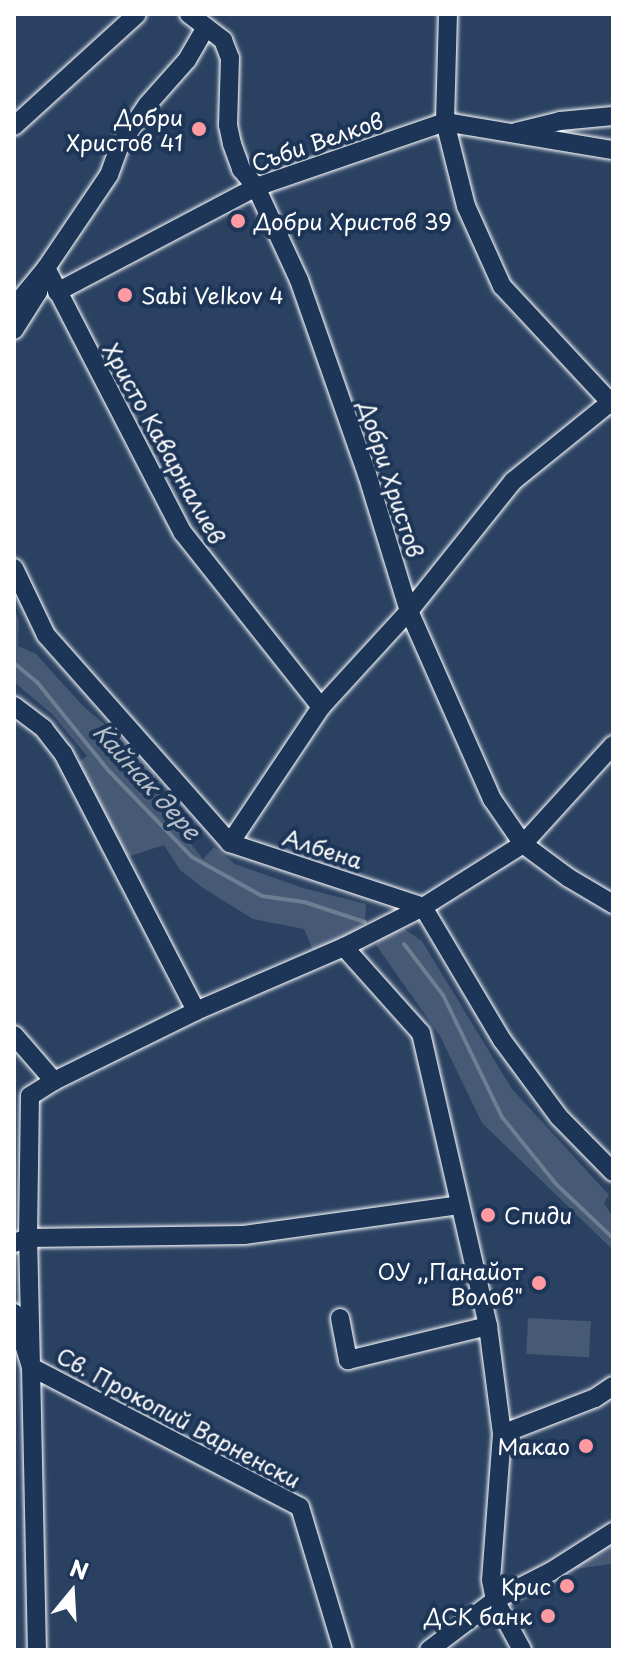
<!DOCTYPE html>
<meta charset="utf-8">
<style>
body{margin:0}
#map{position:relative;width:627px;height:1664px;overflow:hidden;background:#2a4161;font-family:"Playpen Sans",sans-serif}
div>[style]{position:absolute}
.green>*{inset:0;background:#465975;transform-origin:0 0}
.stream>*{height:4px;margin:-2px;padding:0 2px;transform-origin:2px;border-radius:2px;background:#6d7d92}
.roads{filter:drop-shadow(0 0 2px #fff) drop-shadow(0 0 2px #fff)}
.minor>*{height:18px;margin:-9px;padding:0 9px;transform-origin:9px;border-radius:9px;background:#1d3557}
.dots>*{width:22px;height:22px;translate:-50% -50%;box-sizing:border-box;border:4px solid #1d3557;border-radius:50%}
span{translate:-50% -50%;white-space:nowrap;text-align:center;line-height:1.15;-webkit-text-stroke:8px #1d3557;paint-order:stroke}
.poi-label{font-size:22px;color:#fff}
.right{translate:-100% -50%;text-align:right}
.left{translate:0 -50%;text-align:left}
.street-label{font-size:22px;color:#fff}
.water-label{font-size:24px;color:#b6bec8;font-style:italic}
.frame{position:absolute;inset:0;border:16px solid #fff;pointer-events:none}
.north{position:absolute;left:32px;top:1552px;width:80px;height:80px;-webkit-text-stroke:6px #1d3557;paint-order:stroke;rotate:18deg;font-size:22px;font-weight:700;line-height:32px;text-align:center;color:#fff}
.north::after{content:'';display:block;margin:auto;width:28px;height:36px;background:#fff;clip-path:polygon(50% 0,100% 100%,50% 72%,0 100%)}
</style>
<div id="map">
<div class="green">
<div style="clip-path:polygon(14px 607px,19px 621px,18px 646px,36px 654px,83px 706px,127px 743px,153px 770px,164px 810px,203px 859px,214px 847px,235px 864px,303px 888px,366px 904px,365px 922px,350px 937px,315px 955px,304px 929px,253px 919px,203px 888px,180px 870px,164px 845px,124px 858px,76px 764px,87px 756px,53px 715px,14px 682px)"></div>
<div style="clip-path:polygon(404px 929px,422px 941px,512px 1089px,609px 1195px,604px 1203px,613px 1217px,613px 1250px,482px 1123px,440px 1036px,376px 945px,382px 936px)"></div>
<div style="left:528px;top:1318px;width:63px;height:36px;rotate:3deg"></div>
<div style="clip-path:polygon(613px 1532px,613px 1564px,550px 1572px)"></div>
</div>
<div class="stream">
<div style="left:14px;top:663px;width:30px;rotate:40deg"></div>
<div style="left:37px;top:682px;width:113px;rotate:51.1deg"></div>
<div style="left:108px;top:770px;width:121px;rotate:46deg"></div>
<div style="left:192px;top:857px;width:80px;rotate:29.1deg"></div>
<div style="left:262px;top:896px;width:42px;rotate:8.1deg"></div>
<div style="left:304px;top:902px;width:64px;rotate:18.2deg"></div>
<div style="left:404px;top:944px;width:64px;rotate:52.6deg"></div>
<div style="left:443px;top:995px;width:136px;rotate:64.2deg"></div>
<div style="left:502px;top:1117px;width:86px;rotate:51.1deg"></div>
<div style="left:556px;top:1184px;width:79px;rotate:43.5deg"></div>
</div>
<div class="roads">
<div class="minor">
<div style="left:189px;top:14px;width:43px;rotate:37.4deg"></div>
<div style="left:223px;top:40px;width:19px;rotate:69deg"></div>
<div style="left:230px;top:58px;width:67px;rotate:91.7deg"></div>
<div style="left:228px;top:125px;width:19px;rotate:78deg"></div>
<div style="left:232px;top:144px;width:27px;rotate:70deg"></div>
<div style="left:241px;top:169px;width:23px;rotate:50deg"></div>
<div style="left:256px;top:187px;width:102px;rotate:65.2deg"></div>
<div style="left:299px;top:280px;width:206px;rotate:70.7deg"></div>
<div style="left:367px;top:474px;width:143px;rotate:73deg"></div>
<div style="left:409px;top:611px;width:206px;rotate:66.2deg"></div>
<div style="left:492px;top:799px;width:55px;rotate:55.4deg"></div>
<div style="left:523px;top:844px;width:57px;rotate:36.5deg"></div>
<div style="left:569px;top:878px;width:51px;rotate:30.6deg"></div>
<div style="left:448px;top:14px;width:108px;rotate:91.6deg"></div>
<div style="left:445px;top:122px;width:87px;rotate:76deg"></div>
<div style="left:466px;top:206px;width:88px;rotate:65.8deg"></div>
<div style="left:502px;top:286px;width:163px;rotate:47deg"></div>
<div style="left:14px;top:126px;width:166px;rotate:-42.3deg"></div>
<div style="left:516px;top:132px;width:45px;rotate:-14deg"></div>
<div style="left:560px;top:121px;width:53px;rotate:-5.4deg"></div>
<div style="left:57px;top:292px;width:225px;rotate:-27.8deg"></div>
<div style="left:256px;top:187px;width:200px;rotate:-19deg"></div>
<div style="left:445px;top:122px;width:170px;rotate:9.5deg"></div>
<div style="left:14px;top:307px;width:50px;rotate:-50.6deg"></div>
<div style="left:46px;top:268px;width:298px;rotate:62.7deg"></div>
<div style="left:183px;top:533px;width:222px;rotate:51.6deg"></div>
<div style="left:14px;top:330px;width:45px;rotate:-57.7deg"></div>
<div style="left:38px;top:292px;width:25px;rotate:-72deg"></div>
<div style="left:46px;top:268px;width:112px;rotate:-55.9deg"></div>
<div style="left:109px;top:175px;width:32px;rotate:-70deg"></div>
<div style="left:120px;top:145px;width:48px;rotate:-56deg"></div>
<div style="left:147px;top:105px;width:60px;rotate:-48.4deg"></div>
<div style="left:187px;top:60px;width:36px;rotate:-60deg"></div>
<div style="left:14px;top:568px;width:74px;rotate:64.5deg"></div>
<div style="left:46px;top:635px;width:278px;rotate:48.5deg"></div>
<div style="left:230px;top:843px;width:203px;rotate:18.3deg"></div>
<div style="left:423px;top:907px;width:155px;rotate:59.3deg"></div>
<div style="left:502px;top:1040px;width:96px;rotate:53.5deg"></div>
<div style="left:559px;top:1117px;width:77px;rotate:45.5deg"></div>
<div style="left:14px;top:706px;width:38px;rotate:37deg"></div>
<div style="left:44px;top:729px;width:31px;rotate:52deg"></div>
<div style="left:63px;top:753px;width:290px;rotate:62.7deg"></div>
<div style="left:230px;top:843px;width:164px;rotate:-56.2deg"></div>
<div style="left:321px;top:707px;width:130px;rotate:-47.5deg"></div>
<div style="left:409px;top:611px;width:166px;rotate:-51.3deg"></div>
<div style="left:513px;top:481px;width:129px;rotate:-39deg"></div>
<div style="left:344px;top:947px;width:115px;rotate:48.2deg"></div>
<div style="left:421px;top:1033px;width:301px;rotate:77.1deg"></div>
<div style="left:488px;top:1326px;width:109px;rotate:82.6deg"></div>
<div style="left:502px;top:1434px;width:146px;rotate:94.3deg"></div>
<div style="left:491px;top:1580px;width:20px;rotate:79deg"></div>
<div style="left:495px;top:1600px;width:57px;rotate:61.6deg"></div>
<div style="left:14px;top:1035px;width:61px;rotate:49deg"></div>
<div style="left:14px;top:1243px;width:15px;rotate:-20deg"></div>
<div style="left:28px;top:1238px;width:216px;rotate:-0.8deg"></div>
<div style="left:244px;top:1235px;width:217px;rotate:-7.9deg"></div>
<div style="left:14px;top:1313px;width:57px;rotate:72.5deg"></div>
<div style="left:31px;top:1367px;width:283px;rotate:88.8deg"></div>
<div style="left:340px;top:1318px;width:43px;rotate:79.2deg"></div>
<div style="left:348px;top:1360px;width:144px;rotate:-13.7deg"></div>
<div style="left:31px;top:1367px;width:129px;rotate:-91.3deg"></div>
<div style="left:28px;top:1238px;width:142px;rotate:-89.2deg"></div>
<div style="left:30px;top:1096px;width:28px;rotate:-32deg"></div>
<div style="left:54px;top:1081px;width:158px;rotate:-26.2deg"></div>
<div style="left:196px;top:1011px;width:161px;rotate:-23.4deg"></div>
<div style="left:344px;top:947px;width:89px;rotate:-26.9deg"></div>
<div style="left:423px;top:907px;width:118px;rotate:-32.2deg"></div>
<div style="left:523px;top:844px;width:134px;rotate:-47.7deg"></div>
<div style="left:31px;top:1367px;width:303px;rotate:27.5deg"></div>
<div style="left:300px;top:1507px;width:149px;rotate:73.3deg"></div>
<div style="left:502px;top:1434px;width:100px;rotate:-21.2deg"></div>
<div style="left:595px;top:1398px;width:22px;rotate:-34deg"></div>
<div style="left:429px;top:1650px;width:83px;rotate:-37.1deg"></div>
<div style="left:495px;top:1600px;width:62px;rotate:-27deg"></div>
<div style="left:550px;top:1572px;width:75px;rotate:-32.4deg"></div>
</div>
</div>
<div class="dots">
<div style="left:199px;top:129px;background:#ff9aa2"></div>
<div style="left:238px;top:221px;background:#ff9aa2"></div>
<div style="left:125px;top:295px;background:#ff9aa2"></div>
<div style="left:488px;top:1215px;background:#ff9aa2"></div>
<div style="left:539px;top:1283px;background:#ff9aa2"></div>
<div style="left:586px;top:1446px;background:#ff9aa2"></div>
<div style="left:567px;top:1586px;background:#ff9aa2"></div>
<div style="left:548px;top:1616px;background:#ff9aa2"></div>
</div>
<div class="poi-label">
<span class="right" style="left:183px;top:129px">Добри<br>Христов 41</span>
<span class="left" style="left:254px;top:221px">Добри Христов 39</span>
<span class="left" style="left:141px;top:295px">Sabi Velkov 4</span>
<span class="left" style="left:504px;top:1215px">Спиди</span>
<span class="right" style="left:523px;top:1283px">ОУ ,,Панайот<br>Волов"</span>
<span class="right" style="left:570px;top:1446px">Макао</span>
<span class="right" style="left:551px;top:1586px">Крис</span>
<span class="right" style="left:532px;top:1616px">ДСК банк</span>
</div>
<div class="street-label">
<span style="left:317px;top:141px;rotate:-19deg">Съби Велков</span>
<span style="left:165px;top:443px;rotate:61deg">Христо Каварналиев</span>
<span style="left:392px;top:479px;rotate:72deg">Добри Христов</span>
<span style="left:323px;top:848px;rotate:18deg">Албена</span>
<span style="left:179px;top:1417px;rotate:28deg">Св. Прокопий Варненски</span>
</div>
<div class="water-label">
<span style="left:147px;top:781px;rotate:48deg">Кайнак дере</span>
</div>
<div class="frame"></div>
<div class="north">N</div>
</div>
